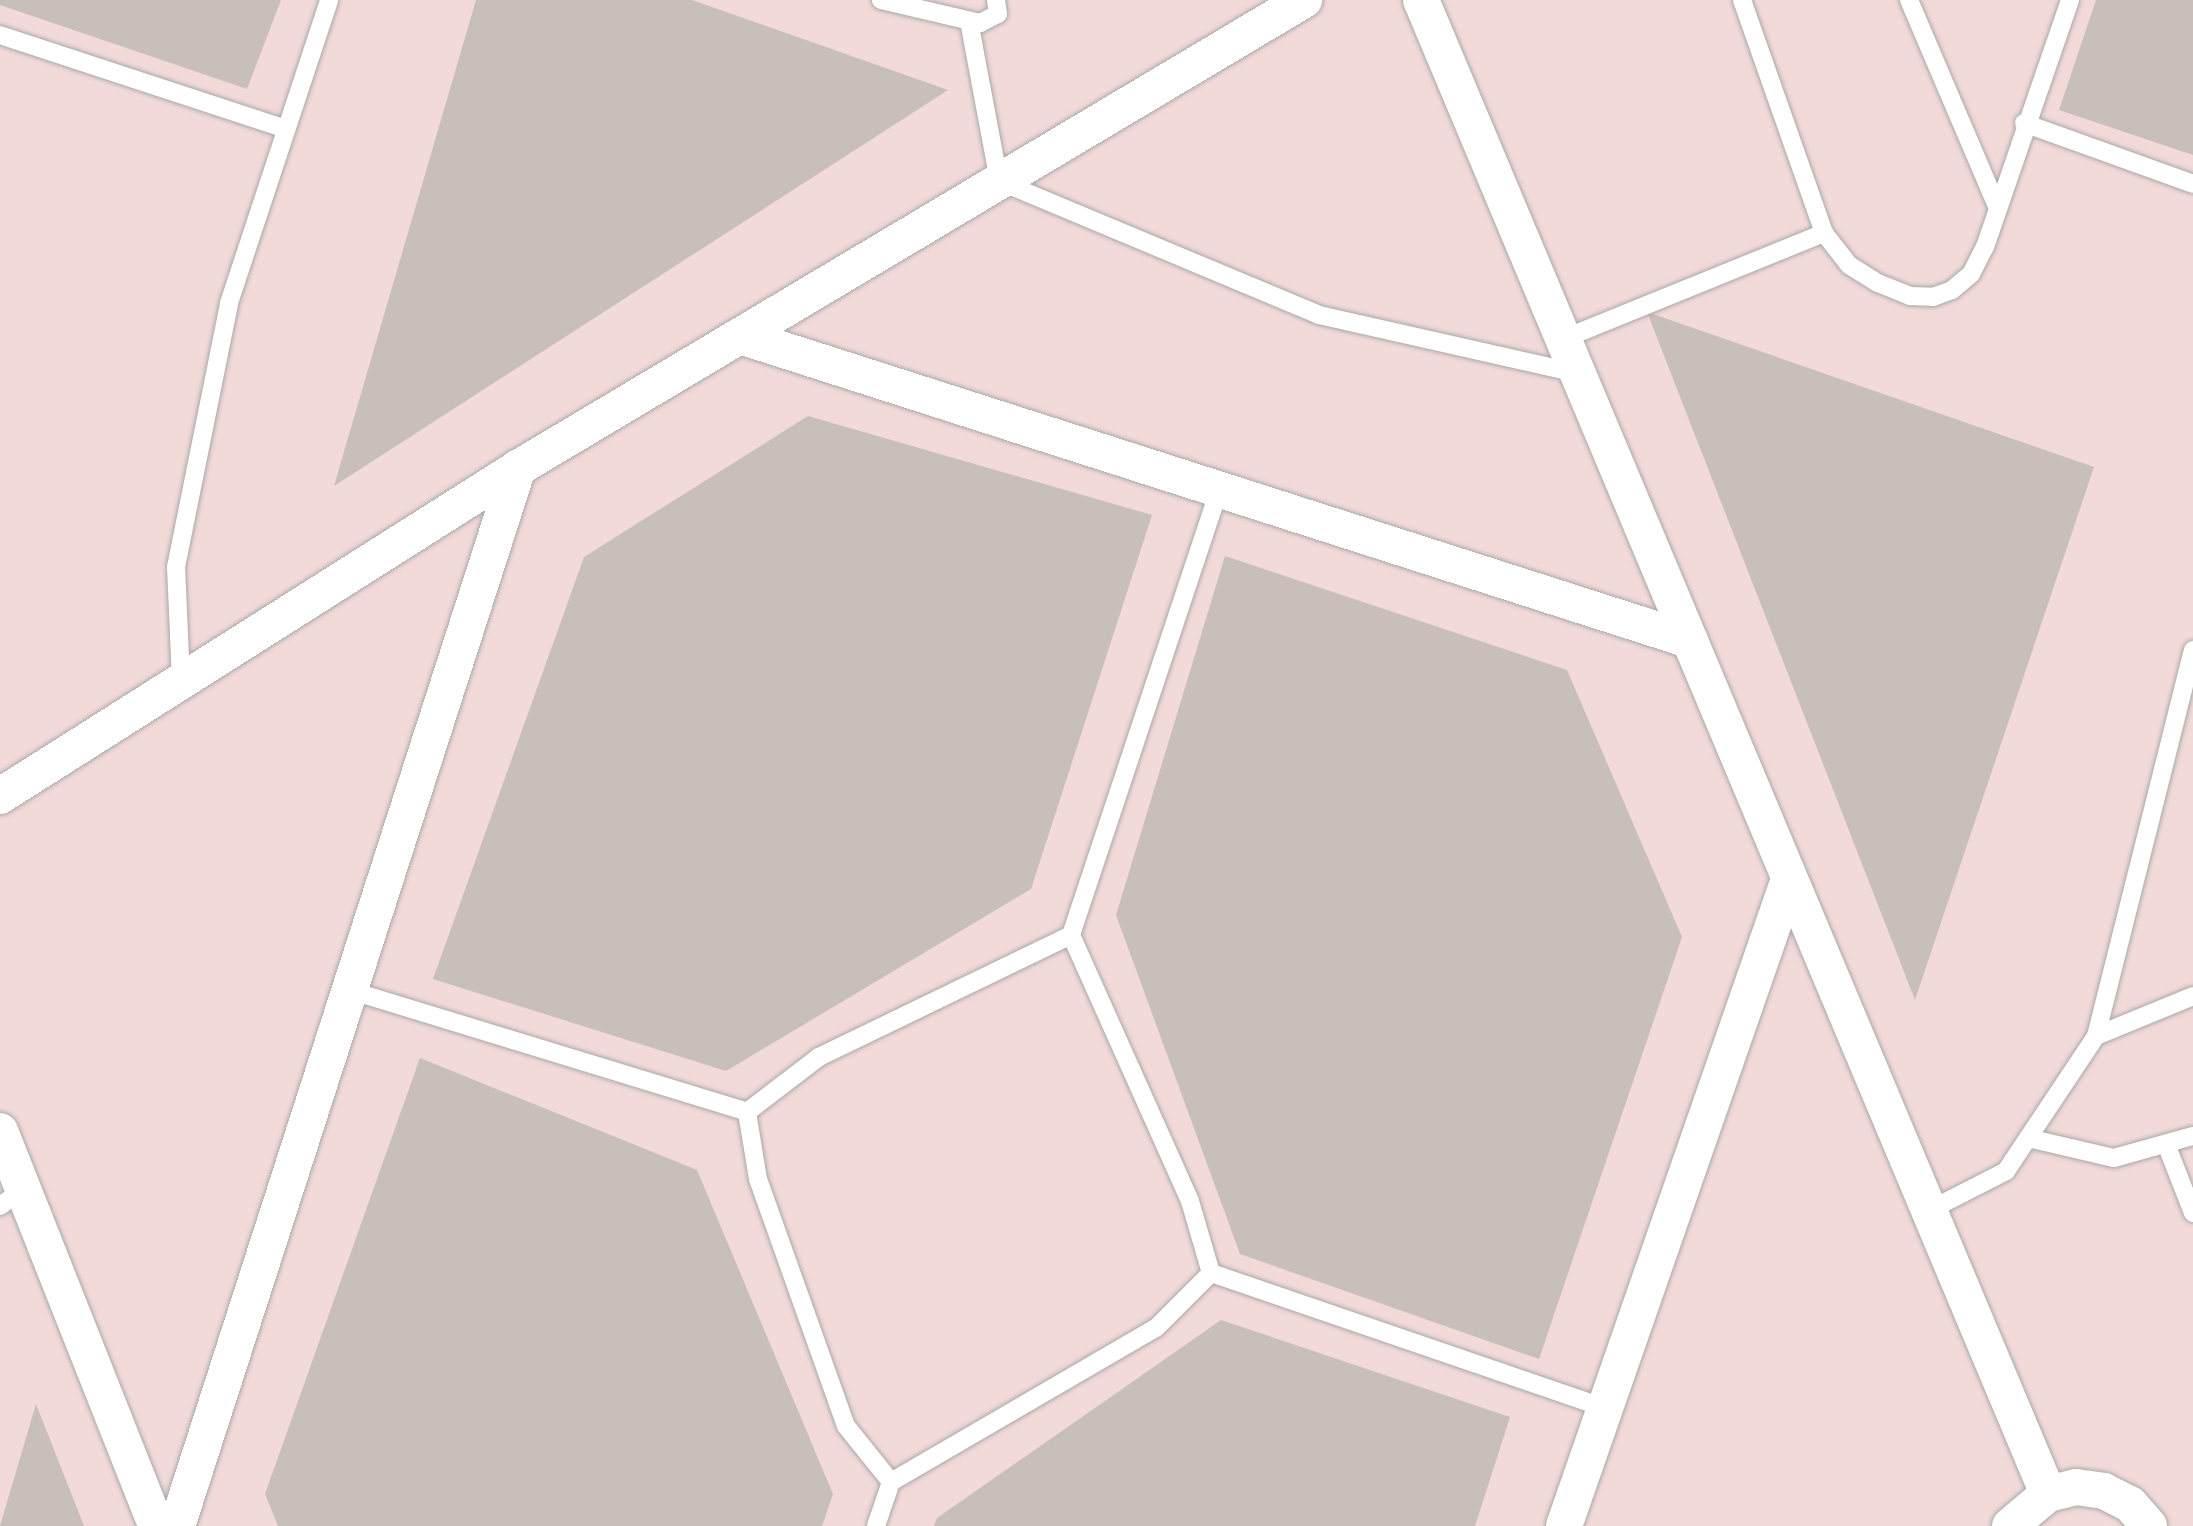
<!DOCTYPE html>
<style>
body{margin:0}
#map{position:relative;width:2193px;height:1526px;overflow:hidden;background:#f2efe9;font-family:Overpass,sans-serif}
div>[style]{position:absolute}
.commercial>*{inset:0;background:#f2dad9;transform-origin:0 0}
.building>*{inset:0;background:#c7bfb8}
.roads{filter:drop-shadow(0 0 2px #a9a9a9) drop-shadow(0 0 2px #a9a9a9)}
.lane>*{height:18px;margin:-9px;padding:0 9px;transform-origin:9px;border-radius:9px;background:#fff}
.street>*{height:36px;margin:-18px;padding:0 18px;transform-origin:18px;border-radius:18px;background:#fff}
span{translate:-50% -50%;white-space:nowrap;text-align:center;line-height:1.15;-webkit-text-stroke:8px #fff;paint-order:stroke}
</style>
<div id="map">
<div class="commercial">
<div style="left:0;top:0;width:2193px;height:1526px"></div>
</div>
<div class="building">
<div style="clip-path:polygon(0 0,281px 0,247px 89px,0 5px)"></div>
<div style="clip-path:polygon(476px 0,692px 0,948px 90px,334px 486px)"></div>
<div style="clip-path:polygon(2096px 0,2193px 0,2193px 155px,2059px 110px)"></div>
<div style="clip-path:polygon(1647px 312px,2094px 467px,1915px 1000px)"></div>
<div style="clip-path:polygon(808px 416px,1152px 515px,1031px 889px,726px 1071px,433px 979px,584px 557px)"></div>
<div style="clip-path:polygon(1225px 556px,1567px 670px,1682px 937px,1539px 1359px,1240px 1254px,1116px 915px)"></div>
<div style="clip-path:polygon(420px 1058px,697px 1170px,833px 1494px,822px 1526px,278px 1526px,265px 1494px)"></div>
<div style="clip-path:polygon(1221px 1320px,1510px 1417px,1475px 1526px,934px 1526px,937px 1518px)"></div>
<div style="clip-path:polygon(36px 1404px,84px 1526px,0 1526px)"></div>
</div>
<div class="roads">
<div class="lane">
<div style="left:881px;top:0;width:102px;rotate:13.1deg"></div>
<div style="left:980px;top:23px;width:20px;rotate:-27deg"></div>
<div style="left:998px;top:14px;width:14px;rotate:-98deg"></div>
<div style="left:1742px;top:0;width:247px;rotate:70.6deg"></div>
<div style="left:1824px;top:233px;width:41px;rotate:52deg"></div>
<div style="left:1849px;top:265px;width:34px;rotate:32deg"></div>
<div style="left:1878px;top:283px;width:35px;rotate:22deg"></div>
<div style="left:1910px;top:296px;width:23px;rotate:2deg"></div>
<div style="left:1933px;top:297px;width:20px;rotate:-20deg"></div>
<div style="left:1952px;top:290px;width:25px;rotate:-40deg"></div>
<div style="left:1971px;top:274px;width:30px;rotate:-63deg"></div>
<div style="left:1985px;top:247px;width:261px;rotate:-71deg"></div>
<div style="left:1909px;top:0;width:227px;rotate:66.9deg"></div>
<div style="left:969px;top:21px;width:163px;rotate:79.4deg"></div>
<div style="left:999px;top:181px;width:347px;rotate:22.7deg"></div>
<div style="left:1319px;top:315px;width:264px;rotate:12.7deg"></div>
<div style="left:0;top:35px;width:301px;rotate:18.2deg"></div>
<div style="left:2024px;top:123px;width:180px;rotate:19.8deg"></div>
<div style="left:1563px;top:339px;width:282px;rotate:-22.1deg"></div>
<div style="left:181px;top:681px;width:114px;rotate:-92.5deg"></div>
<div style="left:176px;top:567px;width:269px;rotate:-78.6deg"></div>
<div style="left:229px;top:303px;width:319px;rotate:-71.7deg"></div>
<div style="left:349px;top:990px;width:416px;rotate:17deg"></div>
<div style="left:747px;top:1112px;width:91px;rotate:-37.4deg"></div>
<div style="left:819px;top:1057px;width:280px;rotate:-25.8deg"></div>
<div style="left:2096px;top:1036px;width:398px;rotate:-75.9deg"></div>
<div style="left:747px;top:1112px;width:68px;rotate:80.7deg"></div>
<div style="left:758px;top:1179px;width:262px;rotate:70.4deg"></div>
<div style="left:846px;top:1426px;width:72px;rotate:51.2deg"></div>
<div style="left:2028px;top:1138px;width:88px;rotate:13.1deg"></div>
<div style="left:2114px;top:1158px;width:82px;rotate:-15.6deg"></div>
<div style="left:2166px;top:1144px;width:74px;rotate:68.6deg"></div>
<div style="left:0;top:1206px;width:29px;rotate:-36deg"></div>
<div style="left:1928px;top:1211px;width:88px;rotate:-27.1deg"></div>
<div style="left:2006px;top:1171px;width:162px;rotate:-56.3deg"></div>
<div style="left:2096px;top:1036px;width:105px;rotate:-22.4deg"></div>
<div style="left:1211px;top:1273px;width:416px;rotate:18.9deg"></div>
<div style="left:876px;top:1526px;width:46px;rotate:-71.2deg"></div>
<div style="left:891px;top:1482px;width:306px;rotate:-30.2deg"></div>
<div style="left:1156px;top:1328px;width:78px;rotate:-45deg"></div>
<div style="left:1211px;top:1273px;width:75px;rotate:-106.3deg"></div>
<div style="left:1190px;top:1201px;width:291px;rotate:-114.1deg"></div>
<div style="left:1071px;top:935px;width:469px;rotate:-71.6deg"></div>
</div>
<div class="street">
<div style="left:1421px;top:0;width:1620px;rotate:67.23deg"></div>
<div style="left:740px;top:336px;width:997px;rotate:17.76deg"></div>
<div style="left:0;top:796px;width:613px;rotate:-32.34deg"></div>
<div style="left:518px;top:468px;width:915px;rotate:-30.77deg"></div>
<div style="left:0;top:1131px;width:425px;rotate:68.4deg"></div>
<div style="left:177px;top:1526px;width:1112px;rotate:-72.14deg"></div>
<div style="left:1564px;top:1526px;width:682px;rotate:-70.82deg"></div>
<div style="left:2010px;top:1526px;width:50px;rotate:-40.1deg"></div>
<div style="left:2048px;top:1494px;width:29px;rotate:-14deg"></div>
<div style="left:2076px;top:1487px;width:28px;rotate:8deg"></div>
<div style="left:2104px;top:1491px;width:29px;rotate:27deg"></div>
<div style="left:2130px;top:1504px;width:29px;rotate:49deg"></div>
</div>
</div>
</div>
